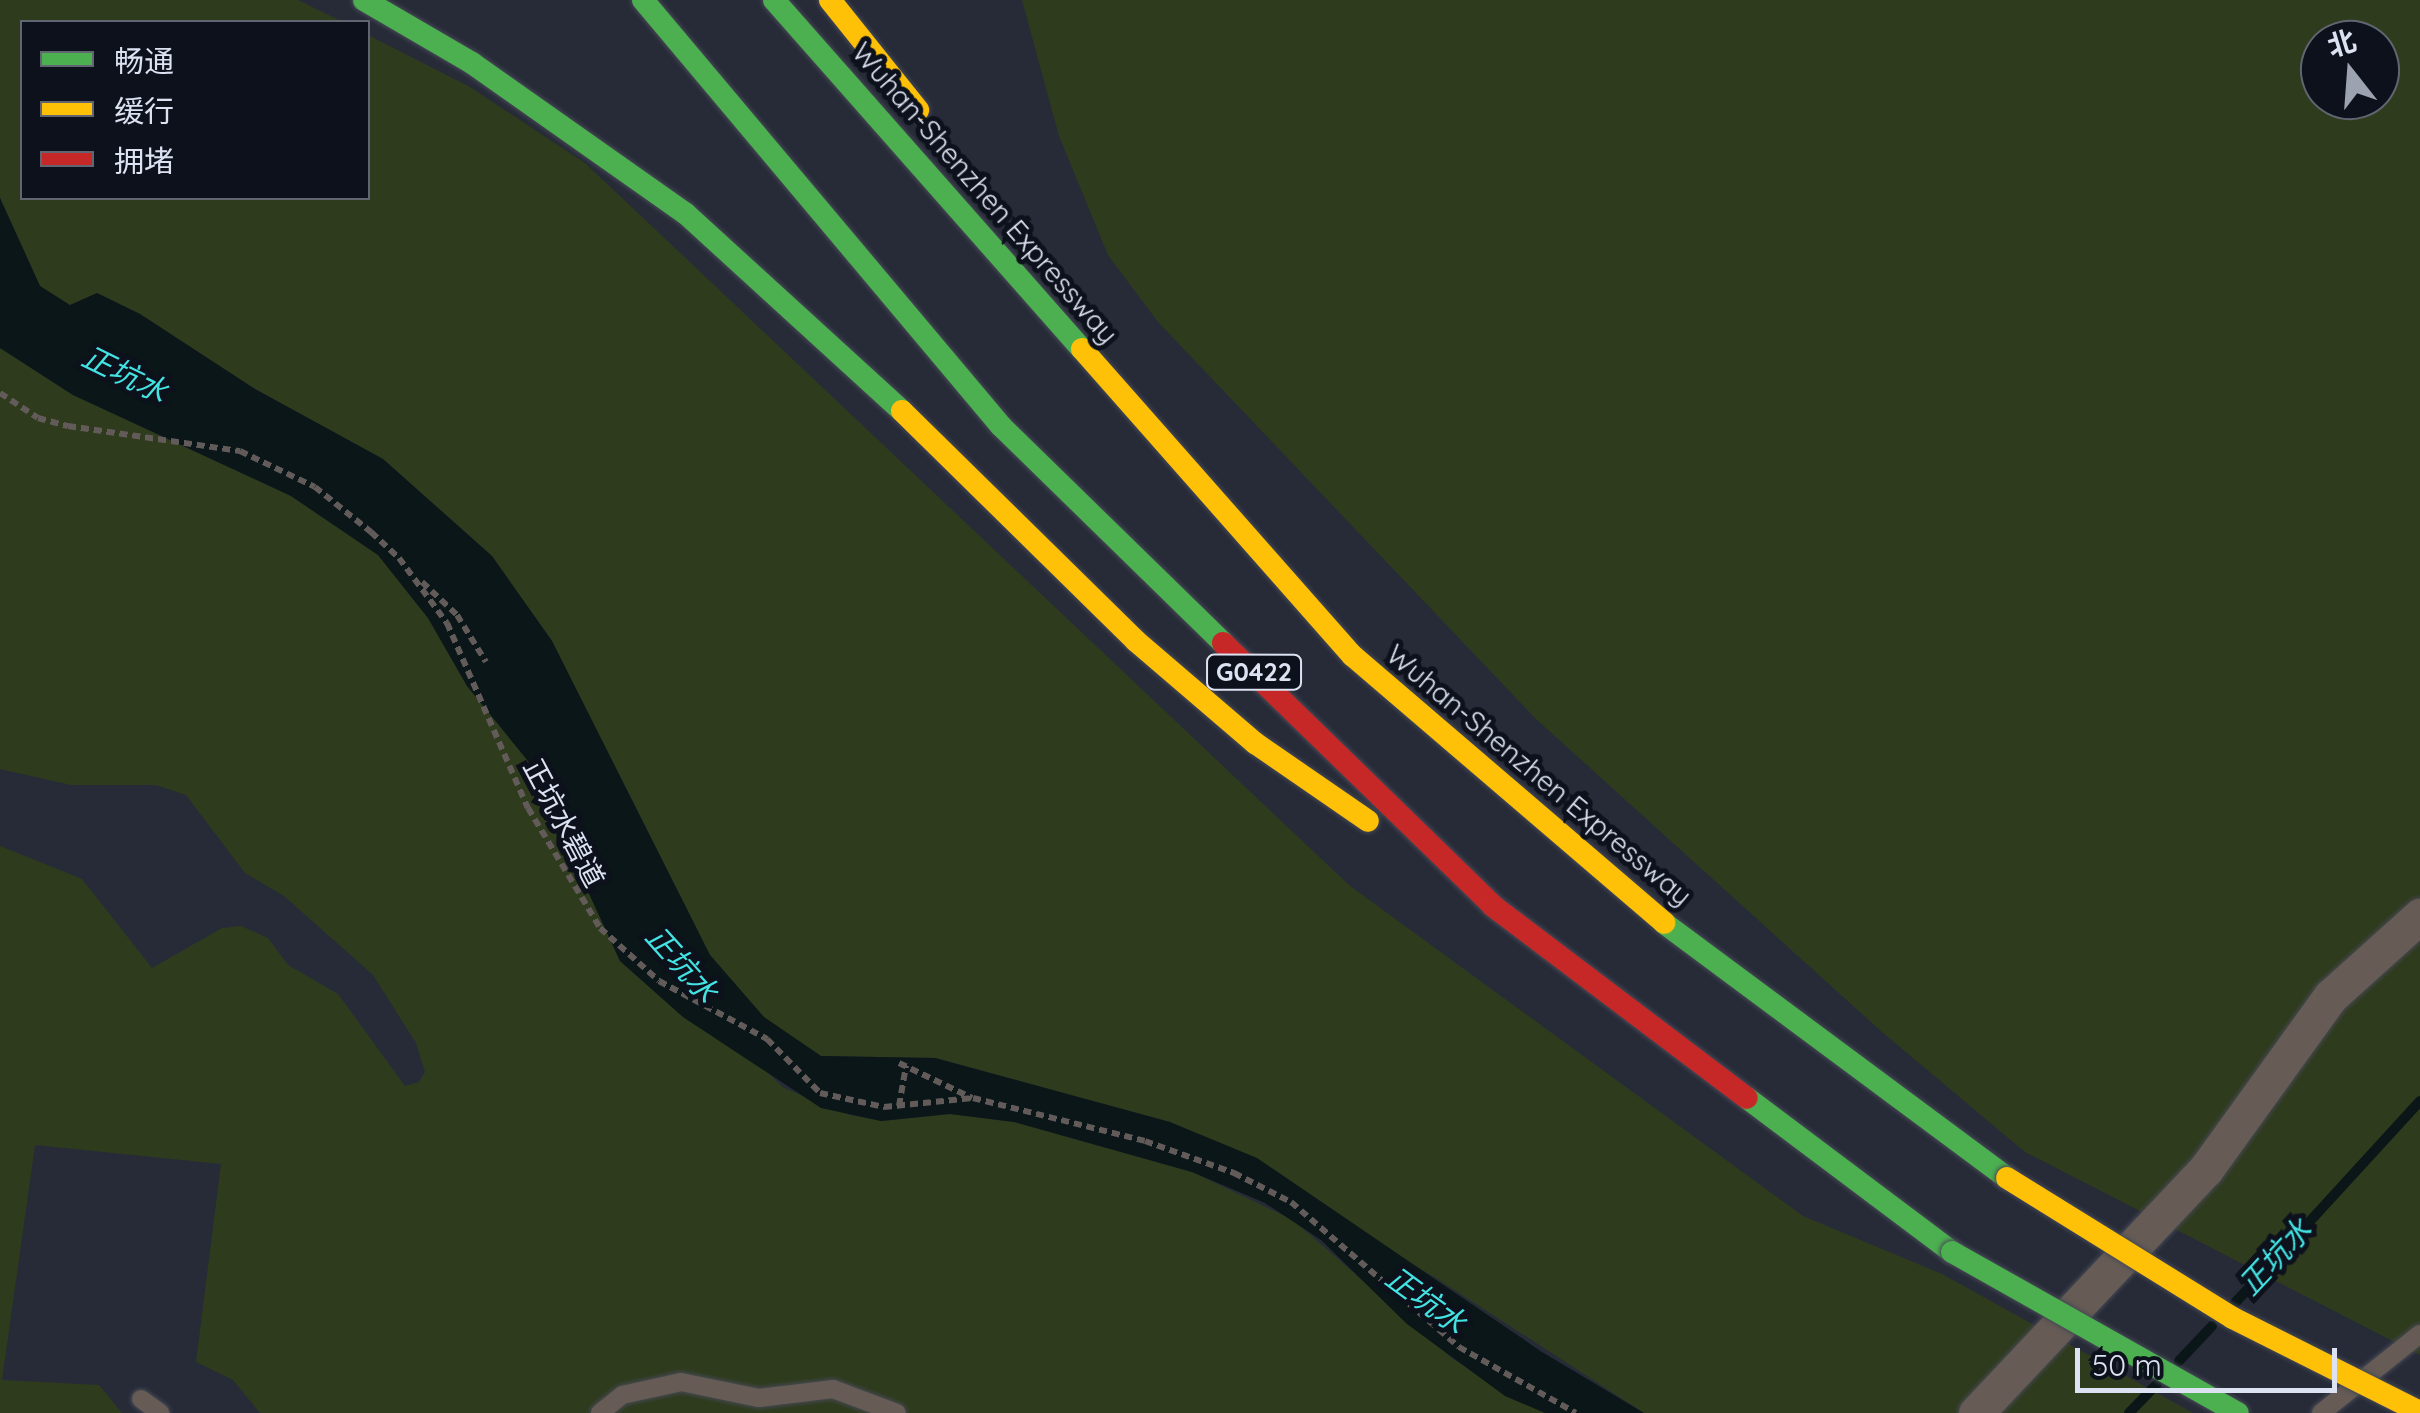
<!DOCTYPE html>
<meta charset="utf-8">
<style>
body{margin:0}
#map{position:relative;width:2420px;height:1413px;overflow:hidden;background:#272b38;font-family:Quicksand,"Noto Sans SC",sans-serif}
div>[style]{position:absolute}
.green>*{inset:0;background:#2f3b1d}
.water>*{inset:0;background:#0a1617}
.stream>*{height:10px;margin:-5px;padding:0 5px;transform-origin:5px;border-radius:5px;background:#0a1617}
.path>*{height:6px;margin-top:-3px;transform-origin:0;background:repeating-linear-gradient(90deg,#625b5a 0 8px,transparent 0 13px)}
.roads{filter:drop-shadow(0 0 2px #464954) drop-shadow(0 0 2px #464954)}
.lane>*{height:18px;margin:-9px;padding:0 9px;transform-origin:9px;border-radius:9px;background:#675c55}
.street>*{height:35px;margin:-17.5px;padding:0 17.5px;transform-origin:17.5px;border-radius:17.5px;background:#675c55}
.fast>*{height:22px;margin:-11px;padding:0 11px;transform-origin:11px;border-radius:11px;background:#4caf50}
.slow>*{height:22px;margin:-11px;padding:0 11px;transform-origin:11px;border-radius:11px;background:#ffc107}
.jam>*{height:22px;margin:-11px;padding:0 11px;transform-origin:11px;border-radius:11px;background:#c62828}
.bridges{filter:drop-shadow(0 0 2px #464954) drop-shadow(0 0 2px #464954)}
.fast-bridge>*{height:22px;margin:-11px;padding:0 11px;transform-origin:11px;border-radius:11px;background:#4caf50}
.slow-bridge>*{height:22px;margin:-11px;padding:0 11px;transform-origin:11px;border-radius:11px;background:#ffc107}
span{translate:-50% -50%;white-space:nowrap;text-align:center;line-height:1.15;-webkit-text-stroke:10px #0d111b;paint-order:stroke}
.shield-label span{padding:2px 8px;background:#0d111b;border:2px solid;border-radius:8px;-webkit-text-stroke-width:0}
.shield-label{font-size:25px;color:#dce2f2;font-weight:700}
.street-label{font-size:28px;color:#dce2f2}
.water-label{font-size:30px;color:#43e2e3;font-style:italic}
.legend{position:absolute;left:20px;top:20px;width:350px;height:180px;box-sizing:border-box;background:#0d111b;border:2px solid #606571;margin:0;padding:12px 18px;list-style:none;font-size:30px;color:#dce2f2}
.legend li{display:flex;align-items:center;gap:20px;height:50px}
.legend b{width:50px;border:2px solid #606571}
.north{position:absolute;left:2300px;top:20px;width:100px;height:100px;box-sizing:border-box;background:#0d111b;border:2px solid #606571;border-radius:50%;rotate:343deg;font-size:28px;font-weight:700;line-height:40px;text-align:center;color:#dce2f2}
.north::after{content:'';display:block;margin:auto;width:35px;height:45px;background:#9da2b1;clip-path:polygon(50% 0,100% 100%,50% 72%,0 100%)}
.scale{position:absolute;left:2075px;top:1348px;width:262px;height:45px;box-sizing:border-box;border:5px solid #dce2f2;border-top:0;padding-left:12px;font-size:30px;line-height:35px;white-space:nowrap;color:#dce2f2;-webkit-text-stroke:8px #0d111b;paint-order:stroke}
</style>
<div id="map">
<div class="green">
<div style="clip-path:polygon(0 0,298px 0,343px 22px,22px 22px,22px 198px,368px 198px,368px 35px,470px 87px,585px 163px,1350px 886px,1803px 1216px,1942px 1274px,2193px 1413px,1644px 1413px,1436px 1278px,1170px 1122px,936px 1058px,821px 1056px,763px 1017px,710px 955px,552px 641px,492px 556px,383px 459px,255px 389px,140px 314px,97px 293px,70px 306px,40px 286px,0 198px)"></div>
<div style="clip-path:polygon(evenodd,1022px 0,2420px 0,2420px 1355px,2025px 1152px,1882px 1032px,1536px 719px,1158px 322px,1108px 255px,1059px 136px,1022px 0,2320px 40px,2380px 40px,2380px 100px,2320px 100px,2320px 40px)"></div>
<div style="clip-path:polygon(0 348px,73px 395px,291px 496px,378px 555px,428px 618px,467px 686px,528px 761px,620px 961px,683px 1017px,753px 1059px,784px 1088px,850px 1115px,882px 1121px,950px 1114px,1014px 1122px,1192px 1172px,1293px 1220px,1453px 1359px,1545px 1413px,260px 1413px,233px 1380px,196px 1362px,221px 1164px,35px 1145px,2px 1380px,99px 1385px,122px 1413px,0 1413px,0 846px,82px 879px,152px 968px,222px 928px,241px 926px,268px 938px,288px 965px,338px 994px,405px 1086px,419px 1082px,425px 1072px,416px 1043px,373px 975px,284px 896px,245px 873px,186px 795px,156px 785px,71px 785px,0 769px)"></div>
</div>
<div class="water">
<div style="clip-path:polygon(0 198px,40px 286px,70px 305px,97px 293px,140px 314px,255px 389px,383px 459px,492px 556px,552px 641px,710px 955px,764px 1017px,821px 1056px,935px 1058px,1170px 1122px,1257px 1158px,1542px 1352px,1644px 1413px,1545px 1413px,1505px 1396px,1407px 1324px,1321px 1240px,1265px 1203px,1192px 1172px,1014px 1122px,950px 1114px,881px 1121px,821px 1108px,683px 1017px,620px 961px,528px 761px,467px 686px,428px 618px,378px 555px,291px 496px,73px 395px,0 348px)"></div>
</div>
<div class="stream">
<div style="left:2235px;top:1303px;width:274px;rotate:-47.5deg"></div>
<div style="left:2179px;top:1361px;width:48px;rotate:-46.7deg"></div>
<div style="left:2129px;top:1413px;width:40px;rotate:-46deg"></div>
</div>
<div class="path">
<div style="left:0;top:393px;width:45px;rotate:33.3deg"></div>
<div style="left:38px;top:418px;width:31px;rotate:15deg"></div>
<div style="left:68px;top:426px;width:174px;rotate:8.3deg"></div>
<div style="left:240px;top:451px;width:83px;rotate:25.6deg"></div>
<div style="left:315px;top:487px;width:72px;rotate:38.8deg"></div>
<div style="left:371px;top:532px;width:38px;rotate:43deg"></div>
<div style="left:399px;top:558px;width:81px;rotate:53.6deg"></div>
<div style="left:447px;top:623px;width:202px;rotate:66.4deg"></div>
<div style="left:528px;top:808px;width:140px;rotate:59deg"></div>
<div style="left:600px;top:928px;width:79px;rotate:41.9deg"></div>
<div style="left:659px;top:981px;width:123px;rotate:28.2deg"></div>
<div style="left:767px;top:1039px;width:76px;rotate:45.5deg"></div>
<div style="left:820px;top:1093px;width:66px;rotate:12.3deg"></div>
<div style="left:884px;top:1107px;width:89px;rotate:-5.8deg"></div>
<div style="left:973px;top:1098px;width:177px;rotate:14deg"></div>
<div style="left:1145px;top:1141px;width:95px;rotate:19.8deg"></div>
<div style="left:1234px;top:1173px;width:64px;rotate:27deg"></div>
<div style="left:1291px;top:1202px;width:222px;rotate:40.8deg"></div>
<div style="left:1459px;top:1347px;width:134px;rotate:29.4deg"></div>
<div style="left:422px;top:582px;width:48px;rotate:43.3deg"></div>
<div style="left:457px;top:615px;width:55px;rotate:58.3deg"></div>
<div style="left:899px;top:1063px;width:81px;rotate:25.6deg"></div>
<div style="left:899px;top:1106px;width:41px;rotate:-80.1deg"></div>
</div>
<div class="roads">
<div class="lane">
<div style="left:141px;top:1399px;width:24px;rotate:36deg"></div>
<div style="left:600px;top:1413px;width:28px;rotate:-39deg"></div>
<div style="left:622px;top:1395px;width:60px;rotate:-12.4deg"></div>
<div style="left:681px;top:1382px;width:80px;rotate:11.6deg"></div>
<div style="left:759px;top:1398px;width:75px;rotate:-6.9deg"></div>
<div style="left:833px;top:1389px;width:68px;rotate:20.6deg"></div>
<div style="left:2321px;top:1413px;width:127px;rotate:-38.6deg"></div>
</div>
<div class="street">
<div style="left:1976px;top:1413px;width:335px;rotate:-46.7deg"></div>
<div style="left:2206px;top:1169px;width:213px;rotate:-54.2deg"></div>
<div style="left:2331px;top:996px;width:120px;rotate:-42deg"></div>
</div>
<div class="fast">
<div style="left:364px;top:0;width:125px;rotate:30.3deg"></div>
<div style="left:472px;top:63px;width:261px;rotate:35.2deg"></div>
<div style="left:685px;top:213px;width:294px;rotate:42.4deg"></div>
<div style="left:643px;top:0;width:556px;rotate:49.96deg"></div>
<div style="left:1001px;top:426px;width:310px;rotate:44.3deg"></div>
<div style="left:774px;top:0;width:465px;rotate:48.6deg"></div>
<div style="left:1664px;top:923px;width:427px;rotate:36.6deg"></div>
<div style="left:1747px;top:1098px;width:256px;rotate:36.9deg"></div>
</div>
<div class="slow">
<div style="left:830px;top:0;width:141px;rotate:51.3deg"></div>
<div style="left:1082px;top:349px;width:409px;rotate:48.6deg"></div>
<div style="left:1353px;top:656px;width:410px;rotate:40.6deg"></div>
<div style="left:902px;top:411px;width:328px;rotate:44.5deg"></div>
<div style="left:1136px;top:641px;width:157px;rotate:40.6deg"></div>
<div style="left:1255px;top:743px;width:137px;rotate:34.6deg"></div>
</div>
<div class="jam">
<div style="left:1223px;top:643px;width:377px;rotate:44.2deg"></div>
<div style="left:1493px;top:906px;width:318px;rotate:37.1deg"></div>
</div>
</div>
<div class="bridges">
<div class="fast-bridge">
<div style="left:1952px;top:1252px;width:328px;rotate:29.4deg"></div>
</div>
<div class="slow-bridge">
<div style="left:2007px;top:1178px;width:266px;rotate:31.8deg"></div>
<div style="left:2233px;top:1318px;width:209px;rotate:26.7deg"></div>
</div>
</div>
<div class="shield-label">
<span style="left:1254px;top:672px">G0422</span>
</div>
<div class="street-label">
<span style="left:985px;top:193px;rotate:49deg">Wuhan-Shenzhen Expressway</span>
<span style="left:1539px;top:775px;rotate:40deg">Wuhan-Shenzhen Expressway</span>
<span style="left:564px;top:823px;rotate:62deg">正坑水碧道</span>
</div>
<div class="water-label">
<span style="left:125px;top:374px;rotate:26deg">正坑水</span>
<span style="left:682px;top:964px;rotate:48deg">正坑水</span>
<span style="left:2275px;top:1257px;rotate:-47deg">正坑水</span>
<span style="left:1426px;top:1300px;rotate:36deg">正坑水</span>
</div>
<ul class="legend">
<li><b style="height:12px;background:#4caf50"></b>畅通</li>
<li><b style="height:12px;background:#ffc107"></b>缓行</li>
<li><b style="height:12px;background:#c62828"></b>拥堵</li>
</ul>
<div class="north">北</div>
<div class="scale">50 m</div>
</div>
